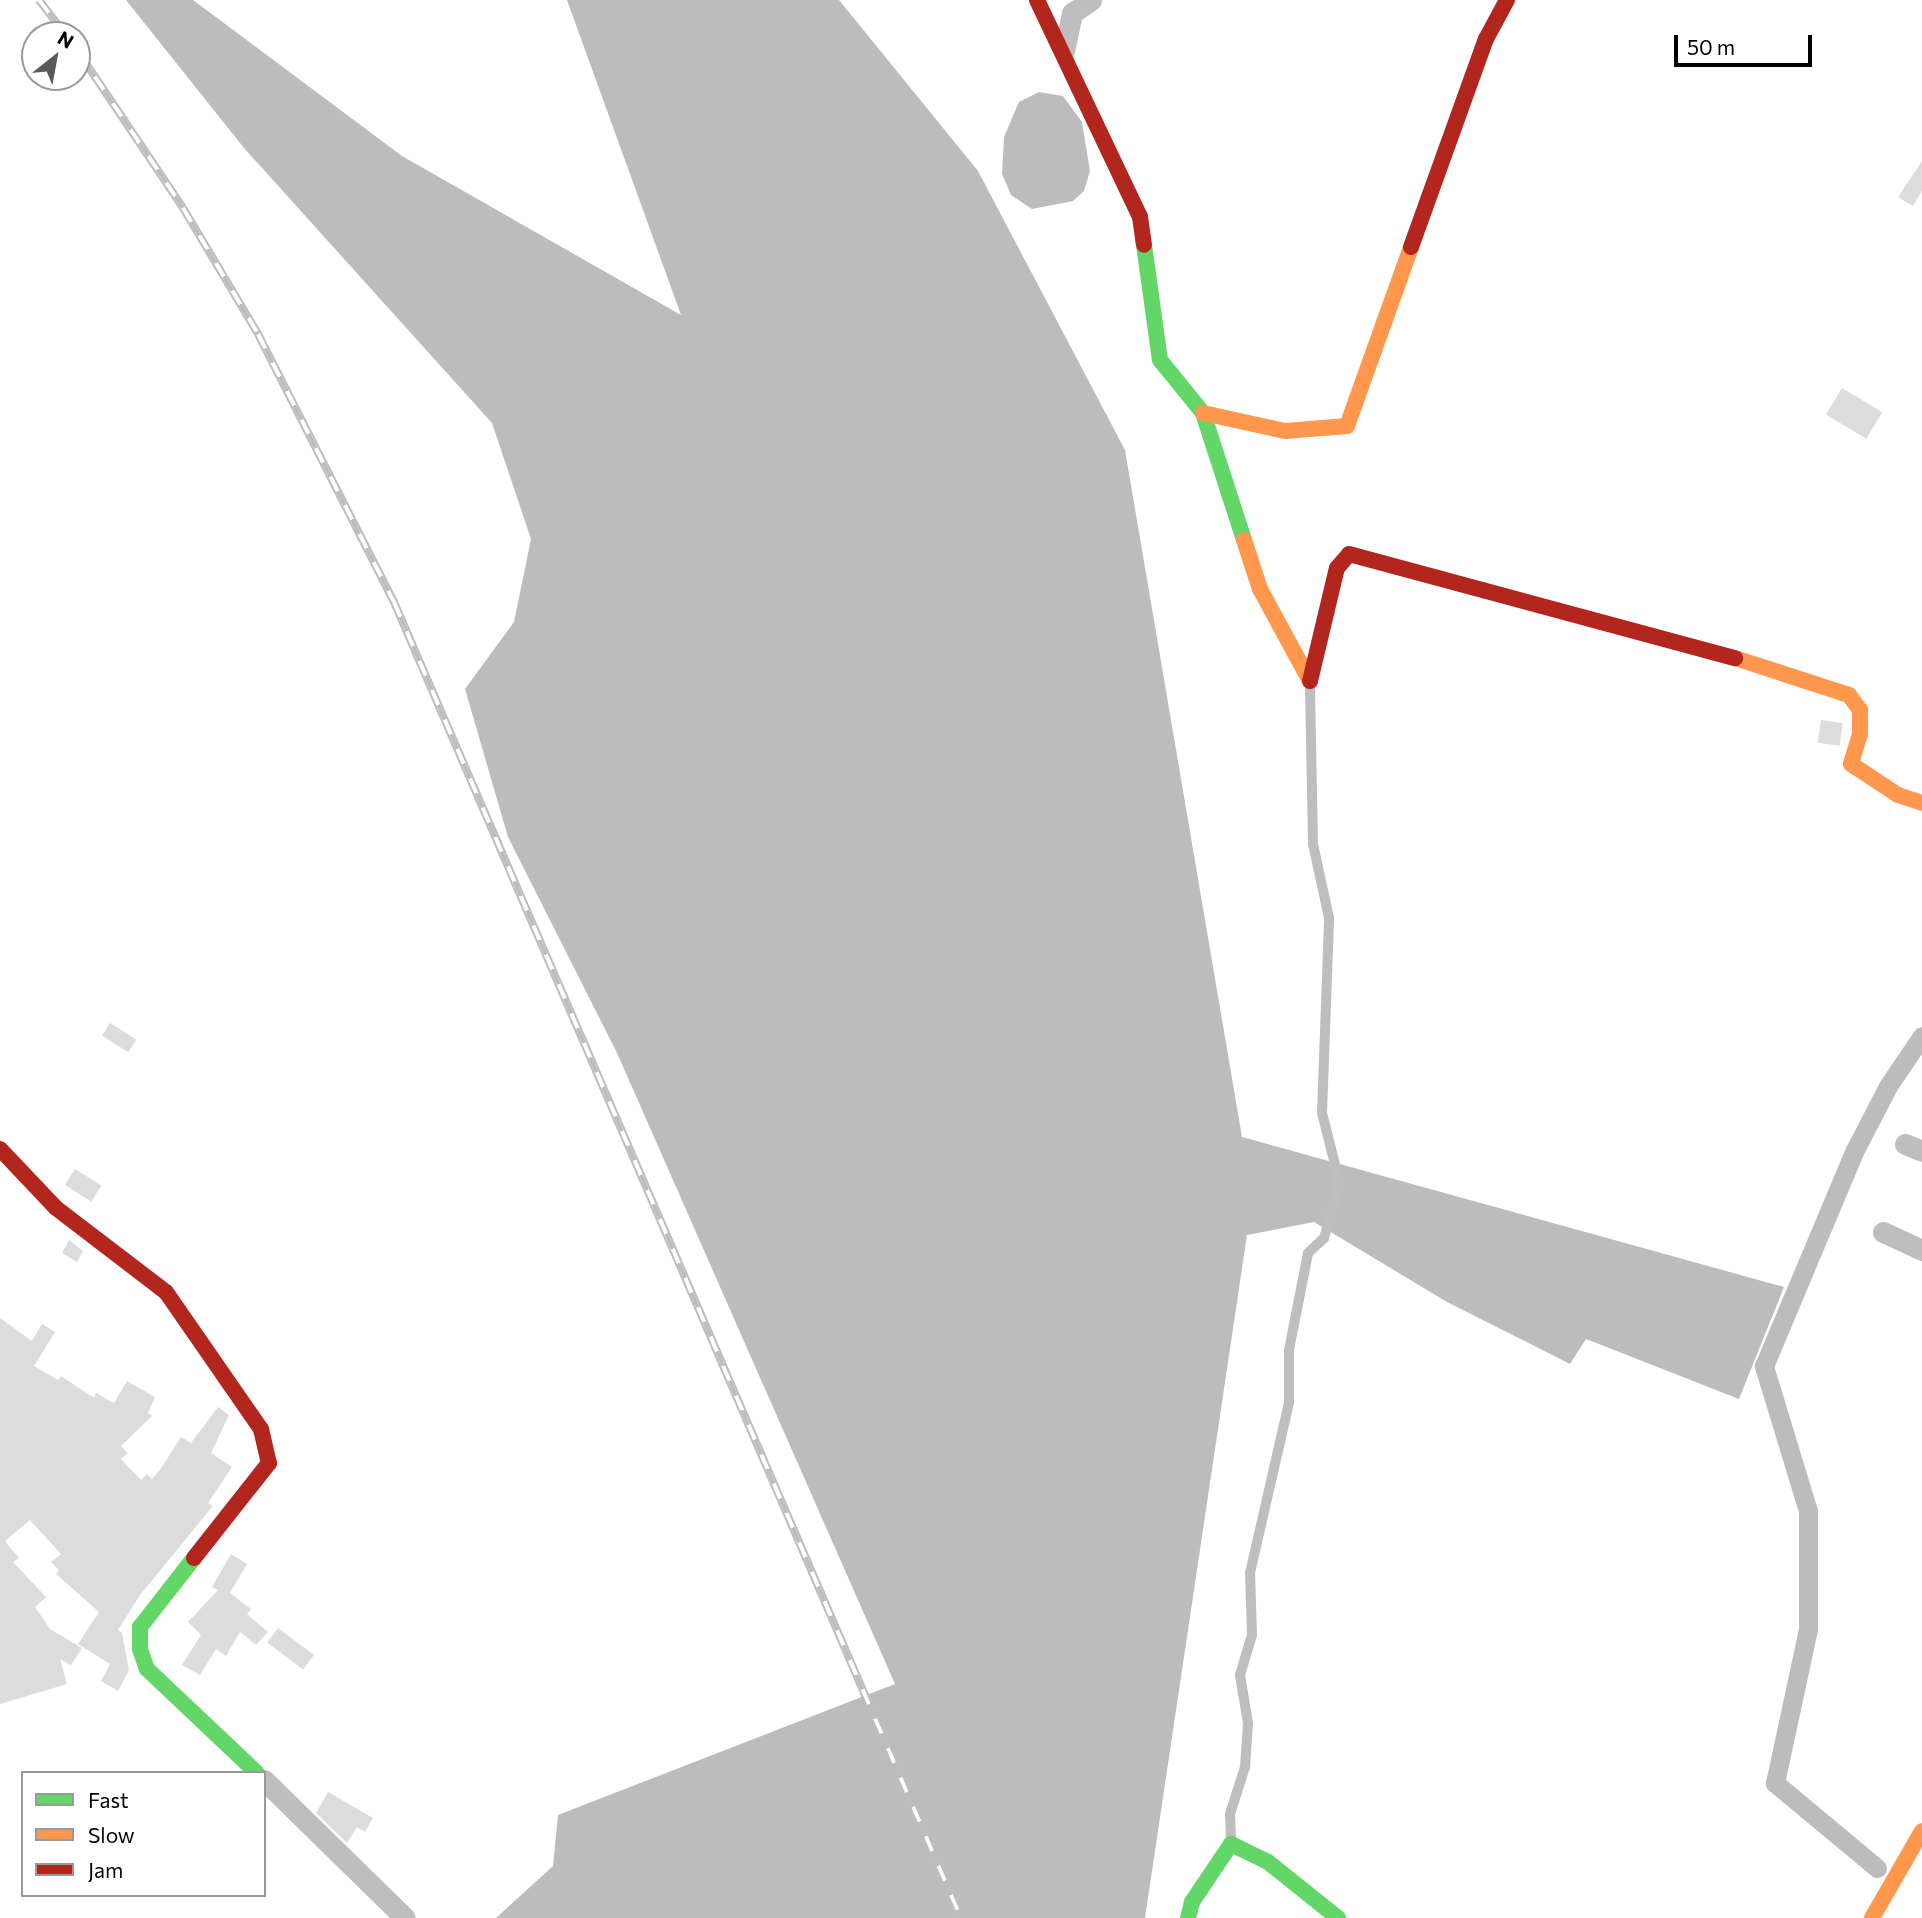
<!DOCTYPE html>
<style>
body{margin:0}
#map{position:relative;width:1922px;height:1918px;overflow:hidden;background:#fff;font-family:Commissioner,sans-serif}
div>[style]{position:absolute}
.water>*{inset:0;background:#bcbcbc}
.canal>*{height:19px;margin:-9.5px;padding:0 9.5px;transform-origin:9.5px;border-radius:9.5px;background:#bcbcbc}
.building>*{inset:0;background:#dcdcdc;transform-origin:0 0}
.lane>*{height:10px;margin:-5px;padding:0 5px;transform-origin:5px;border-radius:5px;background:#bebebe}
.street>*{height:21px;margin:-10.5px;padding:0 10.5px;transform-origin:10.5px;border-radius:10.5px;background:#bebebe}
.fast>*{height:16px;margin:-8px;padding:0 8px;transform-origin:8px;border-radius:8px;background:#63d668}
.slow>*{height:16px;margin:-8px;padding:0 8px;transform-origin:8px;border-radius:8px;background:#ff974d}
.jam>*{height:16px;margin:-8px;padding:0 8px;transform-origin:8px;border-radius:8px;background:#b3261e}
.rail>*{height:8px;margin-top:-4px;transform-origin:0;background:repeating-linear-gradient(90deg,#fff 0 16px,#bdbdbd 0 32px);box-sizing:border-box;border-block:2px solid #bdbdbd}
span{translate:-50% -50%;white-space:nowrap;text-align:center;line-height:1.15;-webkit-text-stroke:7px #fff;paint-order:stroke}
.legend{position:absolute;left:21px;top:1771px;width:245px;height:126px;box-sizing:border-box;background:#fff;border:2px solid #999;margin:0;padding:9px 12px;list-style:none;font-size:21px;color:#000}
.legend li{display:flex;align-items:center;gap:14px;height:35px}
.legend b{width:35px;border:2px solid #999}
.north{position:absolute;left:21px;top:21px;width:70px;height:70px;box-sizing:border-box;background:#fff;border:2px solid #999;border-radius:50%;rotate:31deg;font-size:19px;font-weight:700;line-height:28px;text-align:center;color:#000}
.north::after{content:'';display:block;margin:auto;width:24px;height:32px;background:#595959;clip-path:polygon(50% 0,100% 100%,50% 72%,0 100%)}
.scale{position:absolute;left:1674px;top:35px;width:138px;height:32px;box-sizing:border-box;border:4px solid #000;border-top:0;padding-left:9px;font-size:21px;line-height:24px;white-space:nowrap;color:#000;-webkit-text-stroke:5px #fff;paint-order:stroke}
</style>
<div id="map">
<div class="water">
<div style="clip-path:polygon(126px 0,193px 0,402px 156px,681px 315px,567px 0,839px 0,978px 171px,1125px 450px,1242px 1137px,1784px 1287px,1739px 1399px,1586px 1339px,1570px 1364px,1447px 1302px,1314px 1222px,1247px 1235px,1145px 1918px,496px 1918px,553px 1866px,558px 1815px,895px 1684px,617px 1053px,508px 837px,465px 689px,514px 622px,531px 539px,492px 423px,244px 148px)"></div>
<div style="clip-path:polygon(1039px 92px,1063px 96px,1082px 122px,1090px 171px,1084px 191px,1073px 201px,1032px 209px,1011px 195px,1002px 174px,1004px 137px,1019px 102px)"></div>
</div>
<div class="canal">
<div style="left:1877px;top:1868px;width:133px;rotate:-140.2deg"></div>
<div style="left:1775px;top:1783px;width:157px;rotate:-77.9deg"></div>
<div style="left:1808px;top:1629px;width:118px;rotate:-90deg"></div>
<div style="left:1808px;top:1511px;width:152px;rotate:-106.9deg"></div>
<div style="left:1764px;top:1366px;width:234px;rotate:-67.2deg"></div>
<div style="left:1855px;top:1150px;width:72px;rotate:-62.7deg"></div>
<div style="left:1888px;top:1086px;width:60px;rotate:-55.8deg"></div>
</div>
<div class="building">
<div style="clip-path:polygon(1922px 161px,1922px 191px,1913px 206px,1898px 197px)"></div>
<div style="left:1842px;top:388px;width:47px;height:31px;rotate:31deg"></div>
<div style="left:1821px;top:720px;width:22px;height:23px;rotate:8deg"></div>
<div style="left:110px;top:1023px;width:31px;height:15px;rotate:32deg"></div>
<div style="left:75px;top:1169px;width:31px;height:19px;rotate:32deg"></div>
<div style="clip-path:polygon(69px 1240px,83px 1251px,77px 1262px,62px 1253px)"></div>
<div style="clip-path:polygon(0 1318px,32px 1341px,42px 1324px,55px 1332px,34px 1366px,58px 1380px,61px 1376px,94px 1398px,96px 1393px,114px 1403px,127px 1381px,155px 1397px,148px 1413px,152px 1416px,121px 1446px,128px 1453px,121px 1459px,141px 1480px,147px 1474px,152px 1479px,160px 1470px,181px 1437px,191px 1443px,218px 1407px,229px 1415px,211px 1453px,232px 1467px,208px 1503px,213px 1506px,140px 1595px,118px 1630px,122px 1633px,129px 1670px,118px 1691px,101px 1681px,110px 1664px,78px 1644px,99px 1612px,56px 1574px,59px 1570px,51px 1562px,61px 1554px,30px 1520px,5px 1541px,19px 1558px,13px 1562px,46px 1597px,35px 1607px,50px 1629px,82px 1648px,71px 1665px,60px 1659px,67px 1684px,0 1704px)"></div>
<div style="clip-path:polygon(231px 1554px,247px 1564px,230px 1593px,251px 1609px,247px 1614px,268px 1632px,256px 1645px,240px 1632px,226px 1656px,216px 1649px,200px 1675px,182px 1665px,201px 1635px,188px 1622px,218px 1590px,212px 1587px)"></div>
<div style="left:278px;top:1628px;width:45px;height:18px;rotate:37deg"></div>
<div style="clip-path:polygon(328px 1792px,373px 1818px,365px 1832px,357px 1827px,347px 1843px,316px 1813px)"></div>
</div>
<div class="lane">
<div style="left:1231px;top:1841px;width:27px;rotate:-92deg"></div>
<div style="left:1230px;top:1814px;width:49px;rotate:-72.3deg"></div>
<div style="left:1245px;top:1767px;width:44px;rotate:-86.1deg"></div>
<div style="left:1248px;top:1723px;width:49px;rotate:-99.5deg"></div>
<div style="left:1240px;top:1675px;width:42px;rotate:-73.3deg"></div>
<div style="left:1252px;top:1635px;width:62px;rotate:-91.8deg"></div>
<div style="left:1250px;top:1573px;width:174px;rotate:-77.1deg"></div>
<div style="left:1289px;top:1403px;width:53px;rotate:-90deg"></div>
<div style="left:1289px;top:1350px;width:99px;rotate:-78.9deg"></div>
<div style="left:1308px;top:1253px;width:22px;rotate:-43deg"></div>
<div style="left:1324px;top:1238px;width:56px;rotate:-73.5deg"></div>
<div style="left:1340px;top:1184px;width:73px;rotate:-104.2deg"></div>
<div style="left:1322px;top:1113px;width:195px;rotate:-87.9deg"></div>
<div style="left:1329px;top:918px;width:76px;rotate:-102.2deg"></div>
<div style="left:1313px;top:844px;width:161px;rotate:-91.1deg"></div>
</div>
<div class="street">
<div style="left:1064px;top:51px;width:39px;rotate:-78deg"></div>
<div style="left:1072px;top:13px;width:23px;rotate:-34deg"></div>
<div style="left:1905px;top:1144px;width:18px;rotate:22deg"></div>
<div style="left:1883px;top:1232px;width:43px;rotate:24.8deg"></div>
<div style="left:264px;top:1780px;width:197px;rotate:44.4deg"></div>
</div>
<div class="fast">
<div style="left:1144px;top:245px;width:116px;rotate:82.1deg"></div>
<div style="left:1160px;top:360px;width:68px;rotate:50.9deg"></div>
<div style="left:1203px;top:413px;width:133px;rotate:72.1deg"></div>
<div style="left:194px;top:1558px;width:88px;rotate:128deg"></div>
<div style="left:140px;top:1627px;width:22px;rotate:90deg"></div>
<div style="left:140px;top:1649px;width:21px;rotate:71deg"></div>
<div style="left:147px;top:1669px;width:151px;rotate:43.4deg"></div>
<div style="left:1188px;top:1918px;width:16px;rotate:-76deg"></div>
<div style="left:1192px;top:1902px;width:70px;rotate:-56.1deg"></div>
<div style="left:1231px;top:1844px;width:41px;rotate:25.9deg"></div>
<div style="left:1268px;top:1862px;width:90px;rotate:38.7deg"></div>
</div>
<div class="slow">
<div style="left:1203px;top:413px;width:84px;rotate:12.4deg"></div>
<div style="left:1285px;top:431px;width:62px;rotate:-4.6deg"></div>
<div style="left:1347px;top:426px;width:190px;rotate:-70.3deg"></div>
<div style="left:1244px;top:540px;width:52px;rotate:71.9deg"></div>
<div style="left:1260px;top:589px;width:105px;rotate:61.5deg"></div>
<div style="left:1735px;top:658px;width:120px;rotate:18deg"></div>
<div style="left:1849px;top:695px;width:19px;rotate:54deg"></div>
<div style="left:1860px;top:710px;width:24px;rotate:90deg"></div>
<div style="left:1860px;top:734px;width:31px;rotate:107deg"></div>
<div style="left:1851px;top:764px;width:56px;rotate:33.4deg"></div>
<div style="left:1898px;top:795px;width:25px;rotate:18deg"></div>
<div style="left:1872px;top:1918px;width:100px;rotate:-60.1deg"></div>
</div>
<div class="jam">
<div style="left:1037px;top:0;width:240px;rotate:64.6deg"></div>
<div style="left:1140px;top:217px;width:28px;rotate:82deg"></div>
<div style="left:1411px;top:247px;width:221px;rotate:-70.2deg"></div>
<div style="left:1486px;top:39px;width:44px;rotate:-61.7deg"></div>
<div style="left:1310px;top:681px;width:116px;rotate:-76.6deg"></div>
<div style="left:1337px;top:568px;width:18px;rotate:-49deg"></div>
<div style="left:1349px;top:554px;width:400px;rotate:15.1deg"></div>
<div style="left:0;top:1149px;width:81px;rotate:46.5deg"></div>
<div style="left:56px;top:1208px;width:138px;rotate:37.4deg"></div>
<div style="left:166px;top:1292px;width:167px;rotate:55.3deg"></div>
<div style="left:261px;top:1429px;width:35px;rotate:77deg"></div>
<div style="left:269px;top:1463px;width:121px;rotate:128.3deg"></div>
</div>
<div class="rail">
<div style="left:39px;top:0;width:44px;rotate:52.4deg"></div>
<div style="left:77px;top:50px;width:190px;rotate:56.1deg"></div>
<div style="left:183px;top:208px;width:147px;rotate:59.2deg"></div>
<div style="left:258px;top:334px;width:301px;rotate:63.1deg"></div>
<div style="left:394px;top:602px;width:1433px;rotate:66.69deg"></div>
</div>
<ul class="legend">
<li><b style="height:9px;background:#63d668"></b>Fast</li>
<li><b style="height:9px;background:#ff974d"></b>Slow</li>
<li><b style="height:9px;background:#b3261e"></b>Jam</li>
</ul>
<div class="north">N</div>
<div class="scale">50 m</div>
</div>
